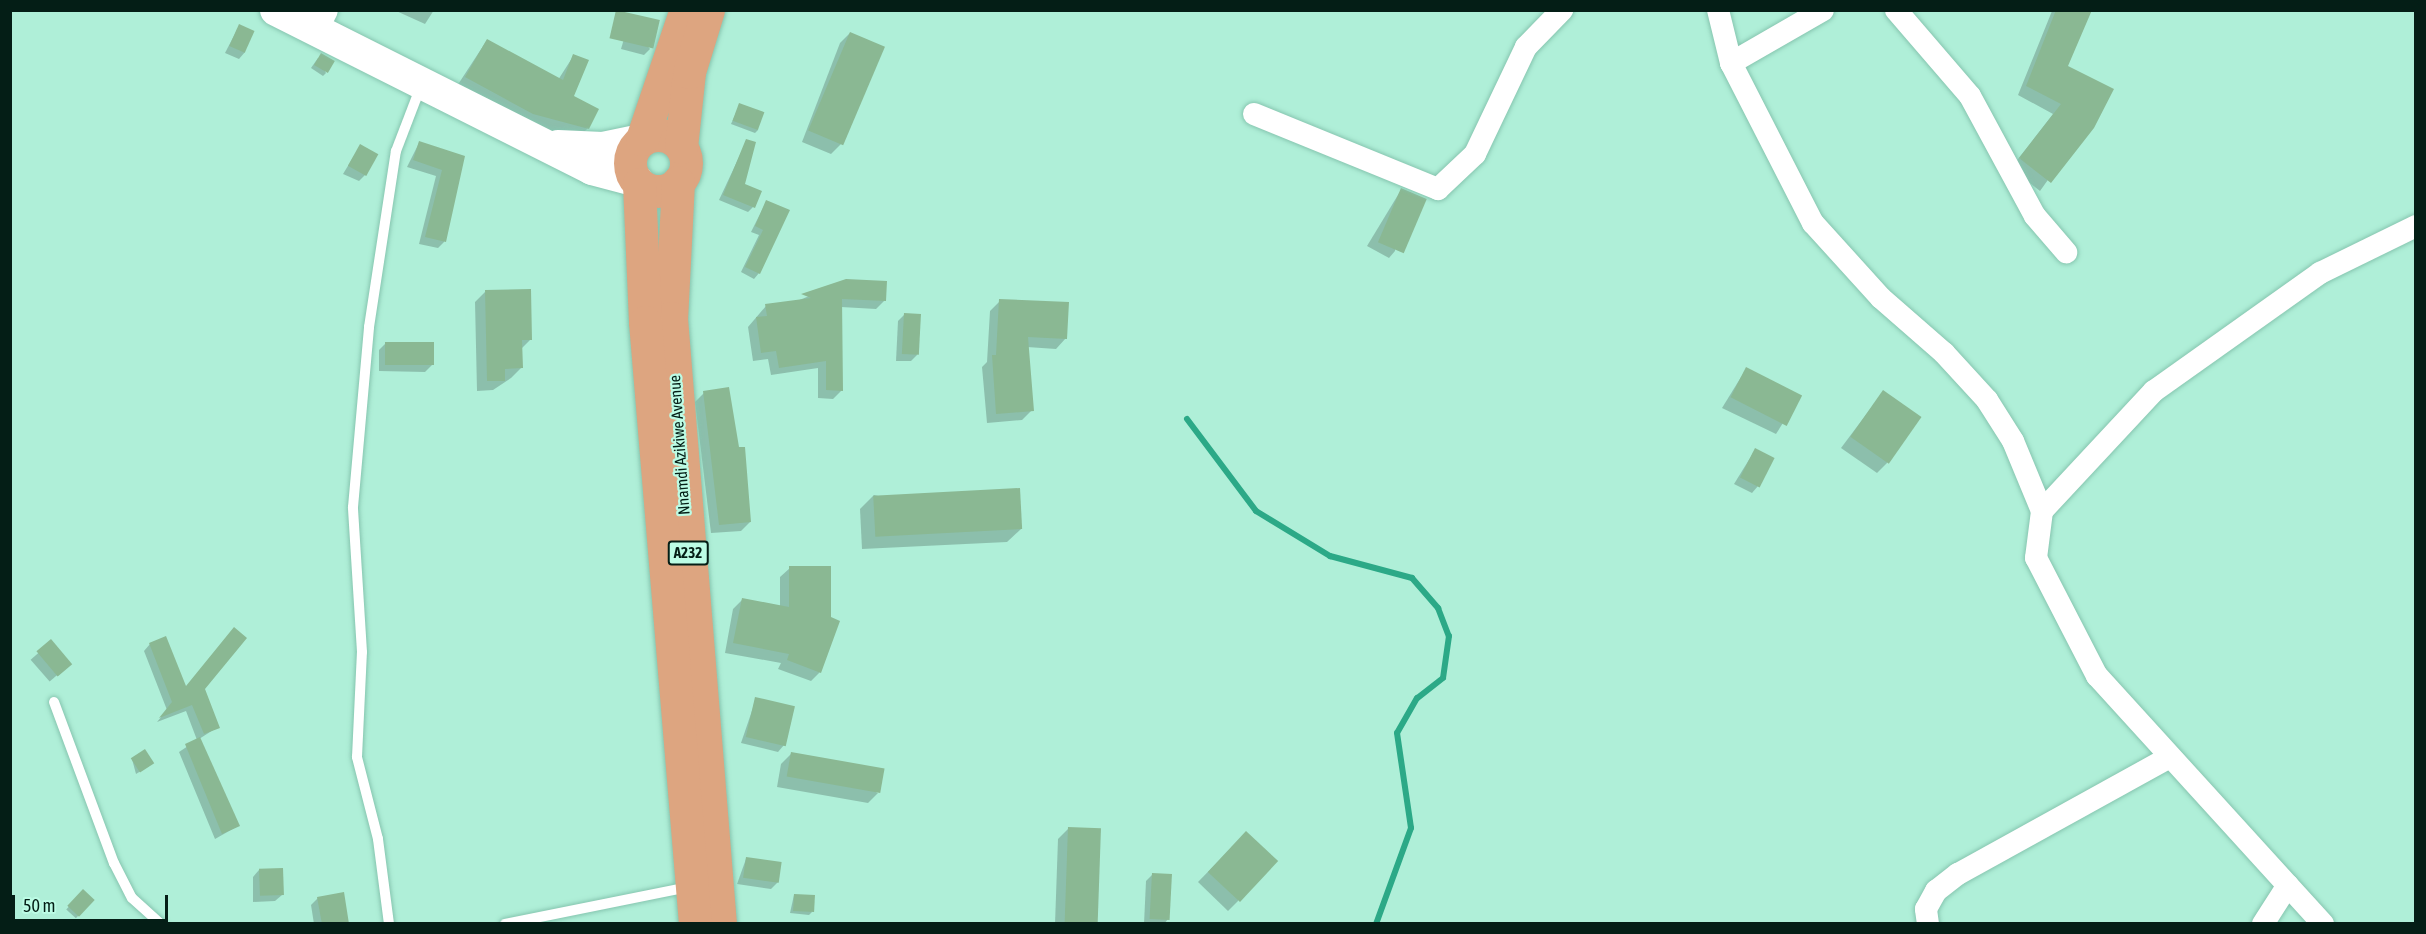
<!DOCTYPE html>
<style>
body{margin:0}
#map{position:relative;width:2426px;height:934px;overflow:hidden;background:#afefd8;font-family:"Asap Condensed",sans-serif}
div>[style]{position:absolute}
.shadow>*{inset:0;background:#0003;transform-origin:0 0}
.stream>*{height:6px;margin:-3px;padding:0 3px;transform-origin:3px;border-radius:3px;background:#2ca987}
.building>*{inset:0;background:#8ab893;transform-origin:0 0}
.roads{filter:drop-shadow(0 0 2px #86c5af) drop-shadow(0 0 2px #86c5af)}
.service>*{height:10px;margin:-5px;padding:0 5px;transform-origin:5px;border-radius:5px;background:#fff}
.minor>*{height:22px;margin:-11px;padding:0 11px;transform-origin:11px;border-radius:11px;background:#fff}
.secondary>*{height:32px;margin:-16px;padding:0 16px;transform-origin:16px;border-radius:16px;background:#fff}
.primary>*{height:33px;margin:-16.5px;padding:0 16.5px;transform-origin:16.5px;border-radius:16.5px;background:#dda580}
.primary>.ring{margin:-16.5px;padding:0;box-sizing:content-box;background:none;border:33px solid #dda580;border-radius:50%}
span{translate:-50% -50%;white-space:nowrap;text-align:center;line-height:1.15;-webkit-text-stroke:4.5px #bcfce5;paint-order:stroke}
.shield-label span{padding:2px 4px;background:#bcfce5;border:2px solid;border-radius:4px;-webkit-text-stroke-width:0}
.shield-label{font-size:15px;color:#041e16;font-weight:700}
.street-label{font-size:16px;color:#041e16}
.frame{position:absolute;inset:0;border:12px solid #041e16;pointer-events:none}
.scale{position:absolute;left:12px;top:895px;width:156px;height:27px;box-sizing:border-box;border:3px solid #041e16;border-top:0;padding-left:8px;font-size:18px;line-height:21px;white-space:nowrap;color:#041e16;-webkit-text-stroke:4px #bcfce5;paint-order:stroke}
</style>
<div id="map">
<div class="shadow">
<div style="clip-path:polygon(394px 10px,434px 10px,425px 24px)"></div>
<div style="clip-path:polygon(2081px 10px,2066px 67px,2112px 90px,2040px 191px,2011px 168px,2053px 114px,2018px 95px,2052px 11px)"></div>
<div style="clip-path:polygon(629px 22px,650px 49px,644px 55px,621px 49px)"></div>
<div style="clip-path:polygon(239px 26px,245px 52px,239px 59px,225px 53px)"></div>
<div style="clip-path:polygon(850px 33px,841px 144px,831px 154px,802px 142px,840px 43px)"></div>
<div style="clip-path:polygon(487px 40px,558px 80px,574px 55px,572px 96px,588px 128px,578px 138px,524px 123px,457px 86px)"></div>
<div style="clip-path:polygon(318px 58px,326px 73px,323px 76px,311px 68px)"></div>
<div style="clip-path:polygon(740px 104px,758px 130px,755px 133px,731px 124px)"></div>
<div style="clip-path:polygon(747px 140px,743px 185px,753px 207px,748px 212px,719px 200px)"></div>
<div style="clip-path:polygon(419px 143px,463px 157px,444px 242px,438px 248px,419px 244px,436px 176px,407px 167px)"></div>
<div style="clip-path:polygon(360px 146px,365px 175px,359px 181px,343px 174px)"></div>
<div style="clip-path:polygon(1401px 190px,1395px 251px,1389px 258px,1367px 246px)"></div>
<div style="clip-path:polygon(766px 202px,759px 273px,754px 279px,741px 272px,759px 235px,751px 232px)"></div>
<div style="clip-path:polygon(846px 281px,885px 300px,876px 309px,841px 307px,842px 390px,833px 399px,818px 398px,818px 368px,771px 375px,768px 359px,753px 361px,748px 327px,766px 306px,797px 301px)"></div>
<div style="clip-path:polygon(485px 292px,530px 340px,521px 349px,521px 368px,511px 378px,493px 390px,477px 391px,475px 302px)"></div>
<div style="clip-path:polygon(1000px 301px,1066px 338px,1056px 349px,1027px 347px,1032px 410px,1022px 420px,987px 423px,982px 367px,987px 362px,990px 311px)"></div>
<div style="clip-path:polygon(905px 314px,917px 355px,911px 361px,896px 361px,898px 321px)"></div>
<div style="clip-path:polygon(386px 343px,432px 365px,425px 372px,379px 371px,379px 350px)"></div>
<div style="clip-path:polygon(1746px 369px,1800px 396px,1776px 434px,1722px 408px)"></div>
<div style="clip-path:polygon(1883px 392px,1887px 463px,1877px 473px,1841px 448px)"></div>
<div style="clip-path:polygon(704px 393px,750px 522px,741px 531px,711px 533px,695px 402px)"></div>
<div style="clip-path:polygon(1755px 450px,1758px 486px,1752px 493px,1734px 484px)"></div>
<div style="clip-path:polygon(874px 495px,1021px 529px,1007px 542px,862px 549px,860px 509px)"></div>
<div style="clip-path:polygon(790px 568px,820px 672px,811px 681px,778px 669px,781px 663px,725px 653px,733px 609px,743px 599px,780px 606px,780px 577px)"></div>
<div style="left:51px;top:642px;width:29px;height:27px;rotate:49deg"></div>
<div style="clip-path:polygon(150px 644px,185px 688px,203px 688px,218px 727px,199px 739px,238px 826px,215px 839px,179px 752px,197px 740px,186px 711px,157px 722px,167px 710px,144px 651px)"></div>
<div style="clip-path:polygon(756px 699px,784px 745px,778px 752px,741px 743px)"></div>
<div style="clip-path:polygon(791px 754px,878px 793px,868px 803px,777px 787px,781px 764px)"></div>
<div style="clip-path:polygon(132px 759px,149px 766px,136px 774px)"></div>
<div style="clip-path:polygon(1069px 828px,1095px 922px,1094px 924px,1055px 924px,1058px 839px)"></div>
<div style="clip-path:polygon(1236px 843px,1238px 901px,1228px 911px,1198px 882px)"></div>
<div style="clip-path:polygon(746px 859px,778px 882px,771px 889px,737px 884px)"></div>
<div style="clip-path:polygon(259px 870px,282px 895px,275px 901px,253px 902px,253px 877px)"></div>
<div style="clip-path:polygon(1152px 875px,1168px 919px,1164px 924px,1144px 924px,1146px 881px)"></div>
<div style="left:83px;top:891px;width:13px;height:25px;rotate:42deg"></div>
<div style="clip-path:polygon(794px 895px,812px 912px,809px 915px,790px 913px)"></div>
<div style="clip-path:polygon(318px 898px,347px 924px,314px 924px,311px 905px)"></div>
</div>
<div class="stream">
<div style="left:1187px;top:419px;width:115px;rotate:53.1deg"></div>
<div style="left:1256px;top:511px;width:87px;rotate:31.3deg"></div>
<div style="left:1330px;top:556px;width:85px;rotate:15deg"></div>
<div style="left:1412px;top:578px;width:40px;rotate:49deg"></div>
<div style="left:1438px;top:608px;width:30px;rotate:69deg"></div>
<div style="left:1449px;top:636px;width:42px;rotate:98.1deg"></div>
<div style="left:1443px;top:678px;width:33px;rotate:142deg"></div>
<div style="left:1417px;top:698px;width:40px;rotate:119.7deg"></div>
<div style="left:1397px;top:733px;width:96px;rotate:81.6deg"></div>
<div style="left:1411px;top:828px;width:102px;rotate:110deg"></div>
</div>
<div class="building">
<div style="left:616px;top:10px;width:45px;height:29px;rotate:13deg"></div>
<div style="clip-path:polygon(2056px 10px,2092px 10px,2068px 66px,2114px 89px,2094px 128px,2051px 183px,2019px 158px,2061px 104px,2026px 86px)"></div>
<div style="left:239px;top:24px;width:17px;height:24px;rotate:24deg"></div>
<div style="left:850px;top:32px;width:38px;height:107px;rotate:23deg"></div>
<div style="clip-path:polygon(487px 39px,563px 80px,573px 54px,589px 60px,574px 96px,599px 109px,589px 129px,533px 114px,465px 77px)"></div>
<div style="left:321px;top:53px;width:16px;height:14px;rotate:30deg"></div>
<div style="left:739px;top:103px;width:27px;height:19px;rotate:20deg"></div>
<div style="clip-path:polygon(746px 139px,756px 142px,745px 184px,762px 191px,755px 208px,723px 195px)"></div>
<div style="clip-path:polygon(419px 141px,465px 156px,446px 242px,425px 237px,442px 170px,413px 160px)"></div>
<div style="left:360px;top:144px;width:21px;height:25px;rotate:29deg"></div>
<div style="left:1401px;top:188px;width:28px;height:59px;rotate:23deg"></div>
<div style="clip-path:polygon(766px 200px,790px 210px,760px 274px,745px 267px,763px 230px,755px 226px)"></div>
<div style="clip-path:polygon(846px 279px,887px 281px,886px 301px,842px 299px,843px 391px,826px 390px,826px 361px,779px 368px,776px 351px,761px 353px,756px 317px,767px 316px,765px 304px,811px 298px,801px 294px)"></div>
<div style="clip-path:polygon(531px 289px,532px 340px,522px 340px,523px 368px,505px 369px,505px 381px,487px 381px,485px 290px)"></div>
<div style="clip-path:polygon(999px 299px,1069px 302px,1067px 339px,1028px 337px,1034px 411px,996px 414px,992px 355px,996px 355px)"></div>
<div style="left:904px;top:313px;width:17px;height:41px;rotate:3deg"></div>
<div style="left:385px;top:342px;width:49px;height:23px"></div>
<div style="left:1746px;top:367px;width:63px;height:34px;rotate:27deg"></div>
<div style="clip-path:polygon(729px 387px,739px 447px,745px 447px,751px 522px,719px 525px,703px 391px)"></div>
<div style="left:1883px;top:390px;width:47px;height:57px;rotate:35deg"></div>
<div style="left:1755px;top:448px;width:22px;height:33px;rotate:27deg"></div>
<div style="left:1020px;top:488px;width:41px;height:147px;rotate:87deg"></div>
<div style="clip-path:polygon(789px 566px,831px 566px,831px 617px,840px 621px,821px 673px,787px 660px,789px 654px,733px 643px,742px 598px,789px 607px)"></div>
<div style="clip-path:polygon(234px 627px,247px 638px,205px 689px,220px 728px,204px 734px,192px 705px,159px 718px,172px 702px,149px 643px,166px 636px,186px 686px)"></div>
<div style="left:51px;top:639px;width:33px;height:19px;rotate:50deg"></div>
<div style="left:755px;top:697px;width:41px;height:41px;rotate:13deg"></div>
<div style="clip-path:polygon(200px 737px,240px 826px,222px 834px,185px 744px)"></div>
<div style="left:145px;top:749px;width:17px;height:17px;rotate:57deg"></div>
<div style="left:791px;top:752px;width:95px;height:25px;rotate:10deg"></div>
<div style="left:1068px;top:827px;width:33px;height:95px;rotate:2deg"></div>
<div style="left:1246px;top:831px;width:44px;height:56px;rotate:43deg"></div>
<div style="left:746px;top:857px;width:36px;height:21px;rotate:8deg"></div>
<div style="left:283px;top:868px;width:27px;height:24px;rotate:88deg"></div>
<div style="left:1152px;top:873px;width:20px;height:46px;rotate:3deg"></div>
<div style="left:83px;top:889px;width:16px;height:23px;rotate:43deg"></div>
<div style="clip-path:polygon(344px 892px,349px 924px,322px 924px,317px 897px)"></div>
<div style="left:794px;top:894px;width:21px;height:17px;rotate:3deg"></div>
</div>
<div class="roads">
<div class="service">
<div style="left:54px;top:702px;width:172px;rotate:69.6deg"></div>
<div style="left:114px;top:863px;width:39px;rotate:63deg"></div>
<div style="left:132px;top:898px;width:39px;rotate:42deg"></div>
<div style="left:389px;top:924px;width:86px;rotate:-97.4deg"></div>
<div style="left:378px;top:839px;width:85px;rotate:-104.4deg"></div>
<div style="left:357px;top:757px;width:105px;rotate:-87.3deg"></div>
<div style="left:362px;top:652px;width:145px;rotate:-93.6deg"></div>
<div style="left:353px;top:507px;width:181px;rotate:-84.9deg"></div>
<div style="left:369px;top:327px;width:178px;rotate:-81.3deg"></div>
<div style="left:396px;top:151px;width:70px;rotate:-69deg"></div>
<div style="left:505px;top:924px;width:188px;rotate:-11.4deg"></div>
</div>
<div class="minor">
<div style="left:1718px;top:10px;width:55px;rotate:76.2deg"></div>
<div style="left:1731px;top:63px;width:180px;rotate:62.9deg"></div>
<div style="left:1813px;top:223px;width:101px;rotate:47.8deg"></div>
<div style="left:1881px;top:298px;width:84px;rotate:41.1deg"></div>
<div style="left:1944px;top:353px;width:64px;rotate:47.5deg"></div>
<div style="left:1987px;top:400px;width:49px;rotate:57.6deg"></div>
<div style="left:2013px;top:441px;width:76px;rotate:67.5deg"></div>
<div style="left:1896px;top:10px;width:113px;rotate:49.3deg"></div>
<div style="left:1970px;top:96px;width:136px;rotate:61.6deg"></div>
<div style="left:2035px;top:216px;width:48px;rotate:49.3deg"></div>
<div style="left:317px;top:30px;width:22px;rotate:-63deg"></div>
<div style="left:1731px;top:63px;width:106px;rotate:-29.9deg"></div>
<div style="left:1254px;top:114px;width:199px;rotate:22.2deg"></div>
<div style="left:1438px;top:189px;width:51px;rotate:-43.4deg"></div>
<div style="left:1475px;top:154px;width:119px;rotate:-64.5deg"></div>
<div style="left:1526px;top:47px;width:52px;rotate:-45.8deg"></div>
<div style="left:1928px;top:924px;width:15px;rotate:-98deg"></div>
<div style="left:1926px;top:909px;width:21px;rotate:-61deg"></div>
<div style="left:1936px;top:891px;width:28px;rotate:-38deg"></div>
<div style="left:1958px;top:874px;width:240px;rotate:-28.9deg"></div>
<div style="left:2263px;top:924px;width:46px;rotate:-57.3deg"></div>
<div style="left:2323px;top:924px;width:336px;rotate:-132.3deg"></div>
<div style="left:2097px;top:676px;width:133px;rotate:-117.3deg"></div>
<div style="left:2036px;top:558px;width:47px;rotate:-82.7deg"></div>
<div style="left:2042px;top:511px;width:164px;rotate:-47deg"></div>
<div style="left:2154px;top:391px;width:204px;rotate:-35.4deg"></div>
<div style="left:2320px;top:273px;width:107px;rotate:-26.1deg"></div>
</div>
<div class="secondary">
<div style="left:276px;top:10px;width:354px;rotate:26.7deg"></div>
<div style="left:592px;top:169px;width:47px;rotate:14.9deg"></div>
<div style="left:558px;top:146px;width:45px;rotate:2.5deg"></div>
<div style="left:603px;top:148px;width:38px;rotate:-12deg"></div>
</div>
<div class="primary">
<div class="ring" style="left:630px;top:135px;width:23px;height:23px"></div>
<div style="left:642px;top:139px;width:128px;rotate:-71.3deg"></div>
<div style="left:681px;top:147px;width:75px;rotate:-83.9deg"></div>
<div style="left:689px;top:72px;width:65px;rotate:-73deg"></div>
<div style="left:678px;top:182px;width:136px;rotate:92.9deg"></div>
<div style="left:671px;top:318px;width:608px;rotate:85.38deg"></div>
<div style="left:639px;top:184px;width:138px;rotate:87.5deg"></div>
<div style="left:645px;top:322px;width:604px;rotate:85.25deg"></div>
</div>
</div>
<div class="shield-label">
<span style="left:688px;top:553px">A232</span>
</div>
<div class="street-label">
<span style="left:679px;top:445px;rotate:-94deg">Nnamdi Azikiwe Avenue</span>
</div>
<div class="frame"></div>
<div class="scale">50 m</div>
</div>
